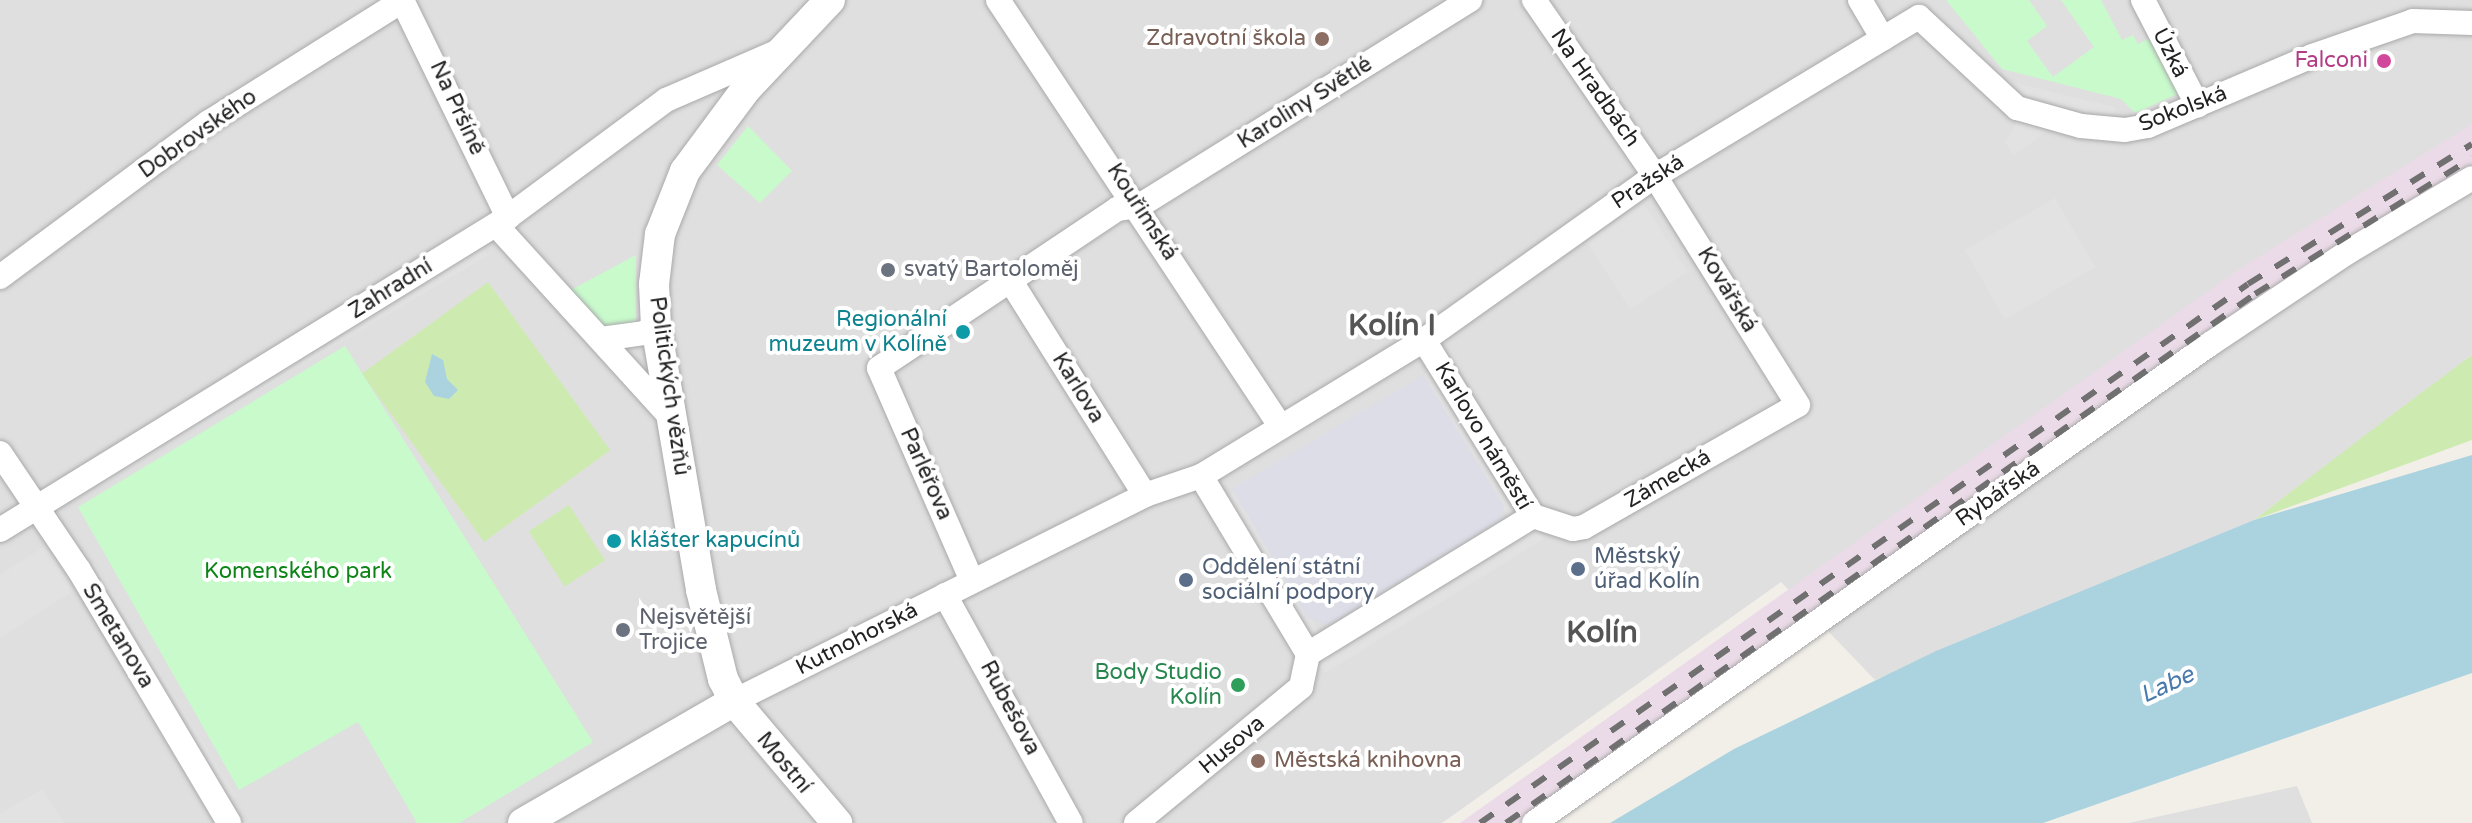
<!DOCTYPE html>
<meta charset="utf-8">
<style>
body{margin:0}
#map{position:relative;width:2472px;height:823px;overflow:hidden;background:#f2efe9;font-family:"Varela Round",sans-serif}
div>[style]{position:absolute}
.residential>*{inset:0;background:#e0dfdf}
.industrial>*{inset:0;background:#ebdbe8}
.grass>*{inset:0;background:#cdebb0;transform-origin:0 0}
.park>*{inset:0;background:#c8facc}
.parking>*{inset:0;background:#e2e2e2;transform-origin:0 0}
.plaza>*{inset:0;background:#dddde8}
.water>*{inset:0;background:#aad3df}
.roads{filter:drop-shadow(0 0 2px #a9a9a9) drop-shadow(0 0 2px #a9a9a9)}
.minor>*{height:24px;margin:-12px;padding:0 12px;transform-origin:12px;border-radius:12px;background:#fff}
.tertiary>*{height:30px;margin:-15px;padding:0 15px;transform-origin:15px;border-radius:15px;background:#fff}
.rail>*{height:6px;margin-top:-3px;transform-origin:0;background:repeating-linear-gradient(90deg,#707070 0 16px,transparent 0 32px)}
.dots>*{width:22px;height:22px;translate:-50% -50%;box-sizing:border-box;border:4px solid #fff;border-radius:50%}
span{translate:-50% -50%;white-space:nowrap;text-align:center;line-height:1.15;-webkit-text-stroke:8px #fff;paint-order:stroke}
.education-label{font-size:22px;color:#785e54}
.right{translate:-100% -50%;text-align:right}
.left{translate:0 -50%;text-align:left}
.street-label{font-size:22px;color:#222}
.hotel-label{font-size:22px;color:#b23c85}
.worship-label{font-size:22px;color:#5b616d}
.culture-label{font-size:22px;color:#0d838f}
.service-label{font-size:22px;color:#4e5e75}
.park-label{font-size:22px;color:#0c8416}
.leisure-label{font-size:22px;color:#27864d}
.water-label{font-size:24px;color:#4a7aab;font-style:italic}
.district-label{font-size:30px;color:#555;font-weight:700}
</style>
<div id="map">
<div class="residential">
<div style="clip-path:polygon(0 0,2472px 0,2472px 355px,2254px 520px,1875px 680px,1781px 582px,1442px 823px,0 823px)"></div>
<div style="clip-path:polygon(2297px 786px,2312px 823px,2129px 823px)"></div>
</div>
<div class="industrial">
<div style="clip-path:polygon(2472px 124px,2472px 180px,1521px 823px,1460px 823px,2238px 270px)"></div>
</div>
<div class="grass">
<div style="left:488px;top:282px;width:208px;height:156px;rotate:54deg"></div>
<div style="clip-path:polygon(2472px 355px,2472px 440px,2254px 520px,2389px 417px)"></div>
<div style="left:569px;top:505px;width:66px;height:48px;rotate:57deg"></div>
</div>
<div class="park">
<div style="clip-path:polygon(1946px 0,2029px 0,2047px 26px,2027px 41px,2053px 77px,2094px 47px,2061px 0,2101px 0,2122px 40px,2133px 35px,2138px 44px,2154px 36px,2182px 92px,2135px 113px,2121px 99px,2002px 69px)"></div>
<div style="clip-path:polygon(748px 126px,792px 171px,760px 203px,717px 165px)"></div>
<div style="clip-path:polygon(636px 255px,636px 326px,608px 330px,569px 291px)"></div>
<div style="clip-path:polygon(345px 346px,593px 742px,459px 823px,417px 823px,358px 722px,239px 790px,78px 507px)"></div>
</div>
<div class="parking">
<div style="clip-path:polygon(1950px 29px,2003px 80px,2115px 107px,2113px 120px,2070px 114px,2013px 156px,2005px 142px,2027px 107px,1942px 36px)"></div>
<div style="left:2055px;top:198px;width:80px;height:104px;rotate:60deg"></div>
<div style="left:1644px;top:204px;width:81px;height:69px;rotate:57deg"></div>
<div style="clip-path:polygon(480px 243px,488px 255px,103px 484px,99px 475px)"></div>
<div style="clip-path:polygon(1434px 367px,1544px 539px,1325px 673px,1308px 654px,1218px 502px,1234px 492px,1330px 650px,1520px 536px,1423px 375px)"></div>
<div style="clip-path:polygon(45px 546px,73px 591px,0 638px,0 575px)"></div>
<div style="clip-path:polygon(94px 562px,236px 796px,219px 807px,229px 823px,214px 823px,117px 660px,126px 654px,79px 570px)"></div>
<div style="clip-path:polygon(42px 789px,64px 823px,0 823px,0 814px)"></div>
</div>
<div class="plaza">
<div style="clip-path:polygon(1423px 375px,1504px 506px,1499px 521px,1328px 626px,1308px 618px,1232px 489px)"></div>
</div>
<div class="water">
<div style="clip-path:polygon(432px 354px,443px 360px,447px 379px,458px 390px,449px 399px,434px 396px,425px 382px)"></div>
<div style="clip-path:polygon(2472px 455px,2472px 673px,2043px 823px,1610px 823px,1734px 749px,1936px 651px,2254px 520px)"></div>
</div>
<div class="roads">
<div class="minor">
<div style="left:402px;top:0;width:242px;rotate:64deg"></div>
<div style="left:998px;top:0;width:512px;rotate:56.47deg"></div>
<div style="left:1860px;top:0;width:45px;rotate:59.5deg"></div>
<div style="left:2143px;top:0;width:119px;rotate:62.6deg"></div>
<div style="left:1919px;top:17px;width:134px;rotate:42.9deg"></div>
<div style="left:2017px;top:108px;width:66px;rotate:15.7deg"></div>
<div style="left:2081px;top:126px;width:44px;rotate:5.2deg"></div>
<div style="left:2125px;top:130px;width:23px;rotate:-10deg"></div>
<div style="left:2148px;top:126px;width:178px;rotate:-23.1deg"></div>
<div style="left:2312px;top:56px;width:107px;rotate:-19.1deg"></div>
<div style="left:2413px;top:21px;width:59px;rotate:1.9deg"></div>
<div style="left:496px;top:225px;width:260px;rotate:47.7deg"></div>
<div style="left:0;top:277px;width:260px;rotate:-36.6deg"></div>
<div style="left:209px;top:122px;width:228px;rotate:-32.1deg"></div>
<div style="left:1010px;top:280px;width:254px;rotate:57.9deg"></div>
<div style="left:601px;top:339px;width:43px;rotate:-7.9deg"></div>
<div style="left:644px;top:333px;width:14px;rotate:-30deg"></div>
<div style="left:0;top:453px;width:141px;rotate:56deg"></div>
<div style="left:79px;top:570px;width:294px;rotate:59.3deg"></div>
<div style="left:1201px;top:476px;width:208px;rotate:59deg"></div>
<div style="left:1533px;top:516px;width:42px;rotate:18deg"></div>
<div style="left:1573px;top:529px;width:11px;rotate:-10deg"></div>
<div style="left:1584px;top:527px;width:246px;rotate:-29.7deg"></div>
<div style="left:1798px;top:405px;width:270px;rotate:-122deg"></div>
<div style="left:1655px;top:176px;width:214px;rotate:-124.5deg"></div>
<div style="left:0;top:530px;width:597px;rotate:-31.64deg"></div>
<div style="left:508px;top:217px;width:197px;rotate:-36.5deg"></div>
<div style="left:666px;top:100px;width:125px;rotate:-23.5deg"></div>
<div style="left:972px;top:581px;width:232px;rotate:-113.6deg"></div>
<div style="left:879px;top:368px;width:286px;rotate:-33.7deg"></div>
<div style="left:1117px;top:209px;width:22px;rotate:-8deg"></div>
<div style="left:1139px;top:206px;width:390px;rotate:-31.9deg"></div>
<div style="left:945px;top:595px;width:260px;rotate:61.1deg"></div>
<div style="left:1308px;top:654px;width:264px;rotate:-31.5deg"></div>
<div style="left:1533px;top:516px;width:207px;rotate:-121.8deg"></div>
<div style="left:734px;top:701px;width:460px;rotate:-26.6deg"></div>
<div style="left:1145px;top:495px;width:59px;rotate:-18.7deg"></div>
<div style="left:1201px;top:476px;width:261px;rotate:-31.4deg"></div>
<div style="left:1424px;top:340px;width:283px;rotate:-35.4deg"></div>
<div style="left:1655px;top:176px;width:308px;rotate:-31.1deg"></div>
<div style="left:1136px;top:823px;width:214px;rotate:-39.5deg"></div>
<div style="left:1301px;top:687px;width:34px;rotate:-78deg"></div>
<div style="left:1534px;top:823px;width:829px;rotate:-35.32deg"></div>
<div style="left:2210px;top:344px;width:166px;rotate:-33.7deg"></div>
<div style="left:2348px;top:252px;width:144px;rotate:-30.8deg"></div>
</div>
<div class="tertiary">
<div style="left:830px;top:0;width:122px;rotate:133.3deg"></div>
<div style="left:746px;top:89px;width:102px;rotate:126.6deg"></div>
<div style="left:685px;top:171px;width:68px;rotate:111.6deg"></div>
<div style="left:660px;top:234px;width:50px;rotate:96.8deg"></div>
<div style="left:654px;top:284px;width:42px;rotate:87.3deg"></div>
<div style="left:656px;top:326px;width:268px;rotate:80.3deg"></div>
<div style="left:701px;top:590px;width:92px;rotate:76.1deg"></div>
<div style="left:723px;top:679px;width:25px;rotate:63deg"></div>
<div style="left:734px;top:701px;width:160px;rotate:49.8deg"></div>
<div style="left:523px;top:823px;width:244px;rotate:-30deg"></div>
</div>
</div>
<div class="rail">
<div style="left:1480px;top:823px;width:938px;rotate:-35.06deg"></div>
<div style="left:2248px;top:284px;width:264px;rotate:-32deg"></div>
<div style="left:1506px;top:823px;width:917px;rotate:-35.23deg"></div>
<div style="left:2255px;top:294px;width:256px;rotate:-32.1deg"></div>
</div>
<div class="dots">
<div style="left:1322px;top:39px;background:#8d6e63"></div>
<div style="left:2384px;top:61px;background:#d1479c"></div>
<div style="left:888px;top:270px;background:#6b7280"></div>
<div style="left:963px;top:332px;background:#0f9aa8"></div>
<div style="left:614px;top:541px;background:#0f9aa8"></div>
<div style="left:1578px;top:569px;background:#5c6f8a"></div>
<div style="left:1186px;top:580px;background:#5c6f8a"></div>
<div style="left:623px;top:630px;background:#6b7280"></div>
<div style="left:1238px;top:685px;background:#2e9e5b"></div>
<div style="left:1258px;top:761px;background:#8d6e63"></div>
</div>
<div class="education-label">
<span class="right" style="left:1306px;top:39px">Zdravotní škola</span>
<span class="left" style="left:1274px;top:761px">Městská knihovna</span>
</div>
<div class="street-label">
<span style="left:2170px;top:53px;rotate:63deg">Úzká</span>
<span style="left:1595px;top:88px;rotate:55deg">Na Hradbách</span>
<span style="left:1305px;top:103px;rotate:-32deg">Karoliny Světlé</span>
<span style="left:457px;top:108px;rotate:65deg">Na Pršíně</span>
<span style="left:2183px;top:109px;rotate:-21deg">Sokolská</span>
<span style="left:198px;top:134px;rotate:-35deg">Dobrovského</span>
<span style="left:1648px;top:182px;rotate:-33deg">Pražská</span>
<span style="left:1142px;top:212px;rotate:57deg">Kouřimská</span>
<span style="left:391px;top:289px;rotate:-32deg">Zahradní</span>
<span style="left:1727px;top:290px;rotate:59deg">Kovářská</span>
<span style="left:669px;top:386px;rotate:82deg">Politických vězňů</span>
<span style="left:1078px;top:388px;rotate:58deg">Karlova</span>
<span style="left:1483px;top:436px;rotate:59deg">Karlovo náměstí</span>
<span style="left:926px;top:474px;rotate:66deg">Parléřova</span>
<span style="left:1668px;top:479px;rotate:-30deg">Zámecká</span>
<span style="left:1998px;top:494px;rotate:-35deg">Rybářská</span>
<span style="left:118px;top:636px;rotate:59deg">Smetanova</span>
<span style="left:857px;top:639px;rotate:-27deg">Kutnohorská</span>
<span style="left:1010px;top:708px;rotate:62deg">Rubešova</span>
<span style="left:1232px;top:745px;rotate:-40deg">Husova</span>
<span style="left:784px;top:763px;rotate:50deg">Mostní</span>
</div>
<div class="hotel-label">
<span class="right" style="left:2368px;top:61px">Falconi</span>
</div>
<div class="worship-label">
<span class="left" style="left:904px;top:270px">svatý Bartoloměj</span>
<span class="left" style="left:639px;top:630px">Nejsvětější<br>Trojice</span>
</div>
<div class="culture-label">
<span class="right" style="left:947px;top:332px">Regionální<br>muzeum v Kolíně</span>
<span class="left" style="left:630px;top:541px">klášter kapucínů</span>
</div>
<div class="service-label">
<span class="left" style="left:1594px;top:569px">Městský<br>úřad Kolín</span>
<span class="left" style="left:1202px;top:580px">Oddělení státní<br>sociální podpory</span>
</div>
<div class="park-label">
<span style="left:298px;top:572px">Komenského park</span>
</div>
<div class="leisure-label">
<span class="right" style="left:1222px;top:685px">Body Studio<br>Kolín</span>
</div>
<div class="water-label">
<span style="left:2167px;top:685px;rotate:-25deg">Labe</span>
</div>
<div class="district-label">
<span style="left:1392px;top:326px">Kolín I</span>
<span style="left:1602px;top:633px">Kolín</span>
</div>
</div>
